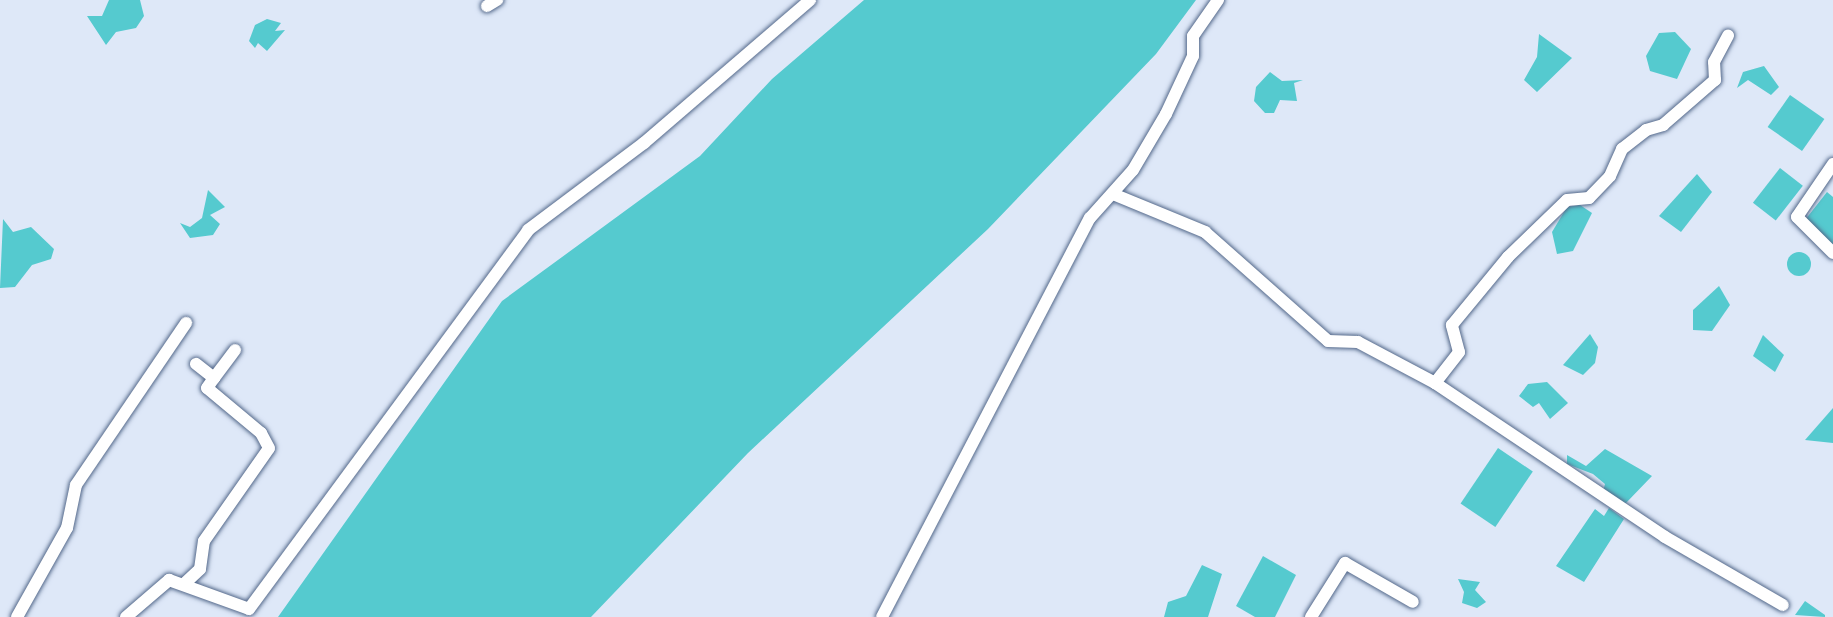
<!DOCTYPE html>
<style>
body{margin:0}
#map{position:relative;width:1833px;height:617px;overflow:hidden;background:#dee8f8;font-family:"Fira Sans Condensed",sans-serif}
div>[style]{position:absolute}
.water>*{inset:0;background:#55cacf;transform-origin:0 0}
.round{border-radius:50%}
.roads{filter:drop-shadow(0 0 2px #53688a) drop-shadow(0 0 2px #53688a)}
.minor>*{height:12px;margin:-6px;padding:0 6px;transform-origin:6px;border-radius:6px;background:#fff}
span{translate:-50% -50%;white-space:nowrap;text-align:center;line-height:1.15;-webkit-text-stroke:6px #fff;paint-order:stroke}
</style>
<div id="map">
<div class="water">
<div style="clip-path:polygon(109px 0,140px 0,144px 16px,136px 28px,116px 32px,106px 45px,87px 16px,102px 16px)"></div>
<div style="clip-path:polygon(864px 0,1196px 0,1156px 54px,988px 229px,748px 453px,591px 617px,278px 617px,502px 301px,700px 156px,772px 79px)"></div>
<div style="clip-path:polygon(267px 19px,281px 23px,275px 31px,285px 30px,267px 51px,258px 43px,255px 48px,249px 41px,255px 25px)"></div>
<div style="clip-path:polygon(1675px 32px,1691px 49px,1677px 79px,1650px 71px,1646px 56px,1659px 33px)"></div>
<div style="clip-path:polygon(1539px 34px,1572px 58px,1537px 92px,1524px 80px,1537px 57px)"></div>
<div style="clip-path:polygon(1764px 66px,1779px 87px,1771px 95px,1748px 80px,1737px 88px,1743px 72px)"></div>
<div style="clip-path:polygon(1270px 72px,1282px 81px,1303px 80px,1294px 83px,1297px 101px,1280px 100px,1274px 113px,1265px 113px,1254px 101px,1256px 87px)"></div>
<div style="left:1790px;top:95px;width:42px;height:39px;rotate:35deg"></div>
<div style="left:1780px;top:168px;width:29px;height:44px;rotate:38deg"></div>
<div style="clip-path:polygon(1697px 174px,1712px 192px,1681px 232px,1659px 216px)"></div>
<div style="clip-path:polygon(208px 190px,225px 207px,210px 215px,220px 224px,213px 235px,190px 238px,180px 223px,190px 227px,202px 218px)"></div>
<div style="clip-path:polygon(1827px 192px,1833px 197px,1833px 245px,1805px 220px)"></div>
<div style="clip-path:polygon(1580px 205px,1592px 213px,1573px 251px,1557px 254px,1552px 232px,1567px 207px)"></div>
<div style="clip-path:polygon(3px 219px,13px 232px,31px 227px,54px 249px,51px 259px,32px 265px,15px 287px,0 288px)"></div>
<div class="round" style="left:1787px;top:252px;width:24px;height:24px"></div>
<div style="clip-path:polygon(1719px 286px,1730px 305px,1712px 331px,1693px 330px,1693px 310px)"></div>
<div style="clip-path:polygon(1590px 334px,1598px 347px,1595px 363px,1583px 375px,1563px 365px)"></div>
<div style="clip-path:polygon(1763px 335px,1784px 355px,1775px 372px,1753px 356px)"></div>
<div style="clip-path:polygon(1547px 382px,1568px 403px,1550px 419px,1539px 403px,1533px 407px,1519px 396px,1528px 384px)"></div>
<div style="clip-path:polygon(1833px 408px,1833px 443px,1805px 440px)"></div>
<div style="left:1498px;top:448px;width:42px;height:67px;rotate:34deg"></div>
<div style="clip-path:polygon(1605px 449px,1652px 476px,1625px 504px,1603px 491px,1605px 484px,1593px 474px,1567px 464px,1567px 455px,1586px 466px)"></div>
<div style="clip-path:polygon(1609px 508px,1624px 519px,1584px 582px,1556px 566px,1595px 509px,1604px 516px)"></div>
<div style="clip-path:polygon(1263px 556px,1296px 575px,1275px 617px,1255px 617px,1236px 606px)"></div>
<div style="clip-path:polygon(1202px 565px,1222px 574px,1208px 617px,1164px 617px,1168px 602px,1186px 596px)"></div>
<div style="clip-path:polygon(1458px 579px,1480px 582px,1475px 590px,1486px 602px,1477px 608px,1462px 603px,1464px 592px)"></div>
<div style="clip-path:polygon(1805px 601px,1825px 615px,1825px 617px,1795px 615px)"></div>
</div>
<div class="roads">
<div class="minor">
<div style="left:487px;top:6px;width:12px;rotate:-31deg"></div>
<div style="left:1833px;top:164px;width:64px;rotate:124.2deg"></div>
<div style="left:1797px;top:217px;width:51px;rotate:45deg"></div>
<div style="left:1113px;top:194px;width:100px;rotate:22.4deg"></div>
<div style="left:1205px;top:232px;width:164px;rotate:41.5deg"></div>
<div style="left:1328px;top:341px;width:30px;rotate:2deg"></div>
<div style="left:1358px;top:342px;width:87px;rotate:28deg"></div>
<div style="left:1435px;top:383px;width:277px;rotate:33.8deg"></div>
<div style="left:1665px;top:537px;width:136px;rotate:30deg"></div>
<div style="left:214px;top:378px;width:35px;rotate:-53deg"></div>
<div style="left:1435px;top:383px;width:39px;rotate:-52deg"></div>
<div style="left:1459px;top:352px;width:28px;rotate:-105deg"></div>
<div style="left:1452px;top:325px;width:88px;rotate:-50.5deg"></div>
<div style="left:1508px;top:257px;width:82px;rotate:-44deg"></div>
<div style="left:1567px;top:200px;width:22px;rotate:-5deg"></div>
<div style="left:1589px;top:198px;width:30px;rotate:-46deg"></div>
<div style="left:1610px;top:176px;width:30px;rotate:-66deg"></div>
<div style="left:1622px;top:149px;width:31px;rotate:-38deg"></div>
<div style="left:1646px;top:130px;width:18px;rotate:-16deg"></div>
<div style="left:1663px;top:125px;width:69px;rotate:-40.9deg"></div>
<div style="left:1715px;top:80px;width:18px;rotate:-93deg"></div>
<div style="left:1714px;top:62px;width:30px;rotate:-62deg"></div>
<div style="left:184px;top:584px;width:22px;rotate:-43deg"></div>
<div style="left:200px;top:569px;width:28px;rotate:-82deg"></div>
<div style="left:204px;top:541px;width:113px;rotate:-55deg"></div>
<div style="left:269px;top:448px;width:17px;rotate:-118deg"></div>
<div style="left:261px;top:433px;width:70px;rotate:-140.2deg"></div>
<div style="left:207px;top:388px;width:12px;rotate:-55deg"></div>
<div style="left:214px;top:378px;width:23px;rotate:-142deg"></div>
<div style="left:17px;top:617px;width:102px;rotate:-60.7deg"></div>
<div style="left:67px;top:528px;width:44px;rotate:-78.2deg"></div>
<div style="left:76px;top:485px;width:196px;rotate:-55.8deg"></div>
<div style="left:126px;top:617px;width:57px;rotate:-40.7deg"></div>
<div style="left:169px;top:580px;width:85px;rotate:19.9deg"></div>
<div style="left:249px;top:609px;width:471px;rotate:-53.6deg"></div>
<div style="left:528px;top:230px;width:145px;rotate:-36.9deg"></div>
<div style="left:644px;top:143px;width:219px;rotate:-40.7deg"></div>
<div style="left:882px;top:617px;width:450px;rotate:-62.5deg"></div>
<div style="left:1090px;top:218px;width:64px;rotate:-48.1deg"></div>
<div style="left:1133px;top:170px;width:65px;rotate:-59.5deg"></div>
<div style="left:1166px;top:114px;width:64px;rotate:-65deg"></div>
<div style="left:1193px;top:56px;width:20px;rotate:-90deg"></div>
<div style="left:1193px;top:36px;width:44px;rotate:-55.2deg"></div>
<div style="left:1311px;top:617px;width:64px;rotate:-57.8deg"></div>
<div style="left:1345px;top:563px;width:78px;rotate:29.8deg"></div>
</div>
</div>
</div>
